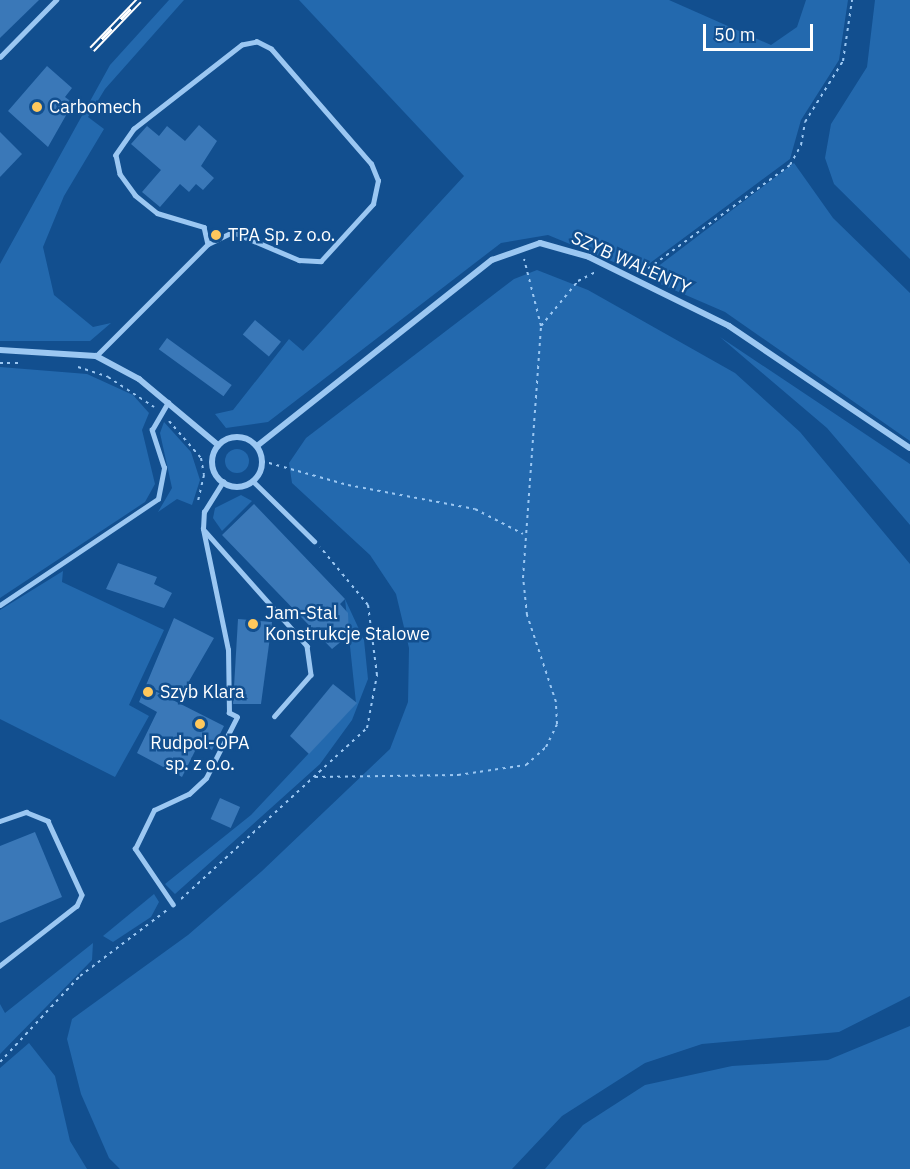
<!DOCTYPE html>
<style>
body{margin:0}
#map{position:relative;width:910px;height:1169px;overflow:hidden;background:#124f8f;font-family:"IBM Plex Sans",sans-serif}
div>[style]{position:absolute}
.green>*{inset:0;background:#2369ae}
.round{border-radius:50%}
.building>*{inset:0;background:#3a78b8;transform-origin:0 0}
.path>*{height:2px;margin-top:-1px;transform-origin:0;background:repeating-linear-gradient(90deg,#9bc7f2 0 3px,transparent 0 7.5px)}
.lane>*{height:4.5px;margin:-2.25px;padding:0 2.25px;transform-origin:2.25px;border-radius:2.25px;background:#9bc7f2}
.street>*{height:6px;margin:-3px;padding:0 3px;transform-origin:3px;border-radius:3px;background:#9bc7f2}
.street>.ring{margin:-3px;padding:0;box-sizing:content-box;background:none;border:6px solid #9bc7f2;border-radius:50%}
.rail>*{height:7px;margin-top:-3.5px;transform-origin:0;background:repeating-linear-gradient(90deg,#124f8f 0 14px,#fff 0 28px);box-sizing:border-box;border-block:2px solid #fff}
.dots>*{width:16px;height:16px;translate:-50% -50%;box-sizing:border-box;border:3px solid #124f8f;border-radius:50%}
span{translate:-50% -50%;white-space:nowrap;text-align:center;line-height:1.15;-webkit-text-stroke:5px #124f8f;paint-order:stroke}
.poi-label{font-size:18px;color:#fff}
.left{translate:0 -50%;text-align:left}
.street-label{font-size:18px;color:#fff}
.scale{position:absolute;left:703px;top:24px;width:110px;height:27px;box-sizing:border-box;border:3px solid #fff;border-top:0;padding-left:8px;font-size:18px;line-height:21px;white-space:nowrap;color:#fff;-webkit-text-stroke:4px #124f8f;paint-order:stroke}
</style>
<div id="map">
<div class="green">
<div style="clip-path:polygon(169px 0,184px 0,105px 89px,88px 117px,104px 129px,64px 196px,43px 247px,54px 295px,93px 327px,111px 323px,90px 341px,0 341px,0 264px,110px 65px)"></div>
<div style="clip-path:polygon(299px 0,669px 0,771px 45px,797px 27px,806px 0,848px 0,839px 60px,801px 120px,790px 159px,638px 272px,548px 235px,501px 243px,268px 422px,226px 428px,215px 414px,233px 410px,289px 339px,303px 351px,464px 176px)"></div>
<div style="clip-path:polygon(875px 0,910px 0,910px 259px,834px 184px,825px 158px,831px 124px,867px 67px)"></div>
<div style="clip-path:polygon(794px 163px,833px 218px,910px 293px,910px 441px,725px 312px,644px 277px)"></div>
<div style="clip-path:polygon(537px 270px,588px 290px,735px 373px,800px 432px,910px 564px,910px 996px,839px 1032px,702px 1044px,645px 1063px,562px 1116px,512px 1169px,120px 1169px,109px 1158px,81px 1094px,67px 1039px,72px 1019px,188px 935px,262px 871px,390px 749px,408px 702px,409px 648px,396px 594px,370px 555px,292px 483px,289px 463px,306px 438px,514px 279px)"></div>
<div style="clip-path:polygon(720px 337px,910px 464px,910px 525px,827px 428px)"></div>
<div style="clip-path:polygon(0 367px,87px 374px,133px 395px,149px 413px,142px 430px,155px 484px,145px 502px,0 598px)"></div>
<div style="clip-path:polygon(164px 422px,191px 452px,200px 480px,192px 505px,177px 499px,158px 512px,172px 488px,160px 433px)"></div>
<div class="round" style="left:225px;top:449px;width:24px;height:24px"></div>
<div style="clip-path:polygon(241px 495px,252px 501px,222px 531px,213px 518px,215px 508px)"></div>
<div style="clip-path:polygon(63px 571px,62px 582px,164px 630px,129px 705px,149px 716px,115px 777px,0 719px,0 610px)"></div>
<div style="clip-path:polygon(345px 599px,364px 640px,368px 679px,352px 720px,320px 764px,175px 894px,165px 884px,251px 815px,356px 703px)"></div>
<div style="clip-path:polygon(154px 894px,159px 902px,151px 917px,113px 942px,103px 936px)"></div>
<div style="clip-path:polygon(93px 943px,92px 960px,0 1054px,0 1004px,5px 1013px)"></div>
<div style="clip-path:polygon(910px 1026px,910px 1169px,545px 1169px,583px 1125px,645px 1085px,732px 1066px,828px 1060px)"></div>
<div style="clip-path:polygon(29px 1043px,55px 1076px,70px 1141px,87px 1169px,0 1169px,0 1068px)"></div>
</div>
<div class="building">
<div style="clip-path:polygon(0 0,39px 0,0 38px)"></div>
<div style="clip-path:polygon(47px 66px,72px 88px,65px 97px,73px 103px,48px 147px,8px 111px)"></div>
<div style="clip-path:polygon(199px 125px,217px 141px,201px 166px,214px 178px,203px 190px,196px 184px,189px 192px,180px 184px,160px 207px,142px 192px,161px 170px,131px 144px,147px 126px,159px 136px,167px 126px,185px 141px)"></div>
<div style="clip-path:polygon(0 132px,22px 154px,0 177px)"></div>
<div style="left:255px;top:320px;width:34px;height:19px;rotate:40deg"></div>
<div style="left:167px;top:338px;width:80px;height:14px;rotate:36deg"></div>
<div style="clip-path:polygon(254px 504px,345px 599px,340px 604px,348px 613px,349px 635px,332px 649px,222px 535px)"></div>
<div style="clip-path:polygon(118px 563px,157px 577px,154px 584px,172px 593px,164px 608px,106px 589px)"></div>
<div style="clip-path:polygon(174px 618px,214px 638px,181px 695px,151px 689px,224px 726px,212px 750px,199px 743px,182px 777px,137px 753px,157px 712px,139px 702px)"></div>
<div style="clip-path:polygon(238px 619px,272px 622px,261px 704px,233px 704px)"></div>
<div style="clip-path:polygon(333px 684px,357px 703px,309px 754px,290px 736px)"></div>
<div style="left:220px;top:798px;width:22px;height:23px;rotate:24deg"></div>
<div style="clip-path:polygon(35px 832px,62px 897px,0 923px,0 846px)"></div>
</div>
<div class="path">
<div style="left:642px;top:273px;width:183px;rotate:-36.1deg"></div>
<div style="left:790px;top:165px;width:23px;rotate:-61deg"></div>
<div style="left:801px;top:145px;width:23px;rotate:-80deg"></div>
<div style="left:805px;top:122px;width:72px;rotate:-58.1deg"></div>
<div style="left:843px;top:61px;width:62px;rotate:-81.6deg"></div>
<div style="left:541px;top:326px;width:58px;rotate:-50.6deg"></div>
<div style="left:578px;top:281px;width:20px;rotate:-27deg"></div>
<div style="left:0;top:363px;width:18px"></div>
<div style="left:78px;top:367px;width:32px;rotate:18deg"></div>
<div style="left:108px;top:377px;width:55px;rotate:33.1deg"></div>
<div style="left:169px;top:421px;width:49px;rotate:49.1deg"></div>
<div style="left:201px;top:458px;width:17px;rotate:80deg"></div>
<div style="left:204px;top:475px;width:27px;rotate:103deg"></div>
<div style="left:262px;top:461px;width:89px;rotate:15.6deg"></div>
<div style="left:348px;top:485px;width:129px;rotate:10.7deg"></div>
<div style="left:475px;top:509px;width:54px;rotate:27.5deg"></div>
<div style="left:315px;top:777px;width:143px;rotate:-0.8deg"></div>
<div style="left:458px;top:775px;width:69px;rotate:-8.4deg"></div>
<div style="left:526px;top:765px;width:27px;rotate:-42deg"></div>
<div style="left:546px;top:747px;width:25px;rotate:-64deg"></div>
<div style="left:557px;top:724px;width:22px;rotate:-93deg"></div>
<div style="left:556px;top:702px;width:92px;rotate:-108.4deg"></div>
<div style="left:527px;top:615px;width:37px;rotate:-96deg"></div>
<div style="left:523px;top:578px;width:253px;rotate:-85.9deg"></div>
<div style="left:541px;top:326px;width:69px;rotate:-104.2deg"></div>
<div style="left:181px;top:899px;width:253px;rotate:-42.6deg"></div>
<div style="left:367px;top:728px;width:54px;rotate:-79.3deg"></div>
<div style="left:377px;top:675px;width:71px;rotate:-97.3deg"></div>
<div style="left:368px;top:605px;width:75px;rotate:-129.6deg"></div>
<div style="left:0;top:1062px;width:117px;rotate:-47.1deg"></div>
<div style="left:80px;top:976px;width:109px;rotate:-37.2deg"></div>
</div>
<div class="lane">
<div style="left:0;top:57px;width:80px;rotate:-45.5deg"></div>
<div style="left:96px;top:356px;width:158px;rotate:-45deg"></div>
<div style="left:208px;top:244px;width:28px;rotate:-26deg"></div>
<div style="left:233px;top:232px;width:72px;rotate:23deg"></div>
<div style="left:299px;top:260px;width:22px;rotate:3deg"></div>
<div style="left:321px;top:261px;width:77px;rotate:-47.6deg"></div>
<div style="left:373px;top:204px;width:24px;rotate:-78deg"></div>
<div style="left:378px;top:181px;width:18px;rotate:-112deg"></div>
<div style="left:371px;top:164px;width:152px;rotate:-131deg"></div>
<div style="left:271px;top:49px;width:16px;rotate:-153deg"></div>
<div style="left:257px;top:42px;width:15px;rotate:169deg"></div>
<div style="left:242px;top:45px;width:137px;rotate:142.1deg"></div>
<div style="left:134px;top:129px;width:32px;rotate:125deg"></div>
<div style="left:116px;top:155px;width:19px;rotate:78deg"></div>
<div style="left:120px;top:174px;width:26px;rotate:54deg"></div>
<div style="left:135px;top:195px;width:28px;rotate:39deg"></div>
<div style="left:157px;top:213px;width:49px;rotate:16.6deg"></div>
<div style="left:204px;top:227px;width:17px;rotate:77deg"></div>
<div style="left:253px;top:481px;width:86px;rotate:44.5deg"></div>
<div style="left:205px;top:531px;width:154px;rotate:48.4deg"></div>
<div style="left:307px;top:646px;width:29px;rotate:82deg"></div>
<div style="left:311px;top:675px;width:55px;rotate:131.3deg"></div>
<div style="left:0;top:605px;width:190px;rotate:-33.9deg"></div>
<div style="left:158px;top:499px;width:32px;rotate:-79deg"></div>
<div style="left:164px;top:468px;width:40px;rotate:-108deg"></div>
<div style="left:152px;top:430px;width:32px;rotate:-60deg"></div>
<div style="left:0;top:821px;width:28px;rotate:-19deg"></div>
<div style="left:26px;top:812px;width:24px;rotate:22deg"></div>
<div style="left:48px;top:821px;width:81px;rotate:65.3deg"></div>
<div style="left:82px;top:895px;width:12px;rotate:114deg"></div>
<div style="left:77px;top:906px;width:98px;rotate:142.1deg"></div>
<div style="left:173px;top:905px;width:68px;rotate:-124.2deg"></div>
<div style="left:135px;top:849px;width:43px;rotate:-64deg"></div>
<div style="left:154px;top:810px;width:38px;rotate:-25deg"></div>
<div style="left:189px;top:794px;width:23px;rotate:-43deg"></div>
<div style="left:206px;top:778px;width:68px;rotate:-63.1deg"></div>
<div style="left:237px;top:717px;width:9px;rotate:-153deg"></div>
<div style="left:229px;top:713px;width:63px;rotate:-90.9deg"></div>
<div style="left:228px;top:650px;width:124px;rotate:-101.7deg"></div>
<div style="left:203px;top:529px;width:17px;rotate:-87deg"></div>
<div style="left:204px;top:512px;width:36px;rotate:-58deg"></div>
</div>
<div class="street">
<div style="left:0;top:350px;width:96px;rotate:3.6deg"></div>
<div style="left:96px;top:356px;width:49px;rotate:28.1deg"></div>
<div style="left:139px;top:379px;width:103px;rotate:39.9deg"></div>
<div class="ring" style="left:212px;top:437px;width:44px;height:44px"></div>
<div style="left:257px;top:446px;width:300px;rotate:-38.4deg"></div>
<div style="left:492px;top:260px;width:51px;rotate:-19.5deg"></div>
<div style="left:540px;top:243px;width:51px;rotate:15.9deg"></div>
<div style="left:589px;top:257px;width:156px;rotate:26.2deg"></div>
<div style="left:729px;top:326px;width:218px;rotate:34deg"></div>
</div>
<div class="rail">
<div style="left:92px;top:49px;width:68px;rotate:-46.2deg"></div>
</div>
<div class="dots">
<div style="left:37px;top:107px;background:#ffc85c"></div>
<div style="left:216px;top:235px;background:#ffc85c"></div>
<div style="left:253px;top:624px;background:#ffc85c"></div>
<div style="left:148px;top:692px;background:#ffc85c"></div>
<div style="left:200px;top:724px;background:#ffc85c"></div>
</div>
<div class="poi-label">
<span class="left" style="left:49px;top:107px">Carbomech</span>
<span class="left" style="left:228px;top:235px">TPA Sp. z o.o.</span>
<span class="left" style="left:265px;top:624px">Jam-Stal<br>Konstrukcje Stalowe</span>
<span class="left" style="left:160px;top:692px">Szyb Klara</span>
<span style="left:200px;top:754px">Rudpol-OPA<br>sp. z o.o.</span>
</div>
<div class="street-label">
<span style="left:631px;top:263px;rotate:24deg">SZYB WALENTY</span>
</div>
<div class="scale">50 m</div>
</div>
